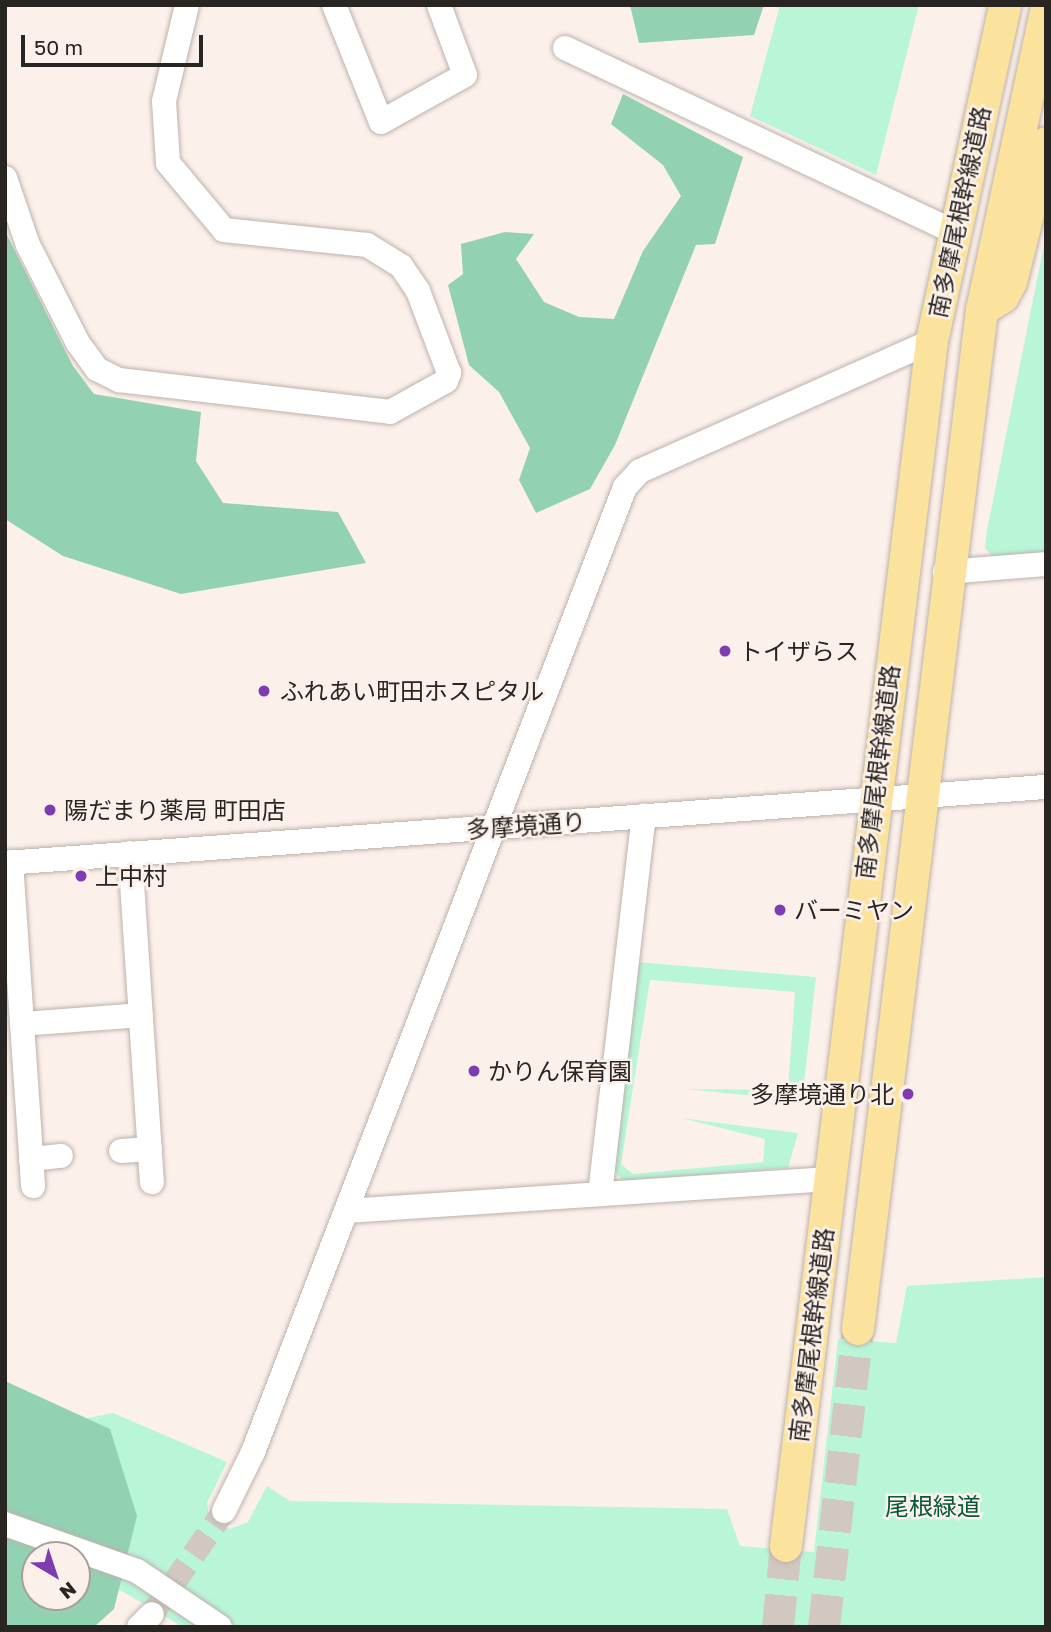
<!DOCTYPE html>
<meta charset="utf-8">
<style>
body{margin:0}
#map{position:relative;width:1051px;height:1632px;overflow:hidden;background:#fcf1ea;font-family:"Golos Text","Noto Sans JP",sans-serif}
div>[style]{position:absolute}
.green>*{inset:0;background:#b8f6d7}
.forest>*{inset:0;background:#92d1b1}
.minor-tunnel>*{height:24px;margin-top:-12px;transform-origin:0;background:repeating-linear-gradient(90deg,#d2c8c2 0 24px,transparent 0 36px)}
.major-tunnel>*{height:32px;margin-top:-16px;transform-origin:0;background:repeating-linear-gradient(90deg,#d2c8c2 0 32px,transparent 0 48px)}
.roads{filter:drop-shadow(0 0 2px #bcb2ab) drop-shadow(0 0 2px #bcb2ab)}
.minor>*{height:24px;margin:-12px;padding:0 12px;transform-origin:12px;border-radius:12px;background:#fff}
.major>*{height:32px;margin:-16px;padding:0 16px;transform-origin:16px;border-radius:16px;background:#fce39d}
.dots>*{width:19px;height:19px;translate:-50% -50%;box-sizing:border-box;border:4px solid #fcf1ea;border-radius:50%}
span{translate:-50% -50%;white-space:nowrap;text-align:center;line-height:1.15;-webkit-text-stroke:5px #fcf1ea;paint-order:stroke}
.street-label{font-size:24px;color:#292523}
.poi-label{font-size:24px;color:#292523}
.left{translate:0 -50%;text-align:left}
.right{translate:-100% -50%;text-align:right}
.park-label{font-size:24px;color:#06583b}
.frame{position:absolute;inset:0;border:7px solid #292523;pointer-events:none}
.north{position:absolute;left:21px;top:1541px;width:70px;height:70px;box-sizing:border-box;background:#fcf1ea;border:2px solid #a89f9a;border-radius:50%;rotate:141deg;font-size:19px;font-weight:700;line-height:28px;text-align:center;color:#292523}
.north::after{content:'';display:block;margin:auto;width:24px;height:32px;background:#7e3cb0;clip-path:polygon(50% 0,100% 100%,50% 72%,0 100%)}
.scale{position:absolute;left:21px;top:35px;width:182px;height:32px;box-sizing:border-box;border:4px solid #292523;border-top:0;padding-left:9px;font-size:21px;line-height:24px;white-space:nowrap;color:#292523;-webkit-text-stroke:5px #fcf1ea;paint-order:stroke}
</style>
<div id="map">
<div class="green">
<div style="clip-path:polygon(780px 5px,919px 5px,876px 175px,750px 116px)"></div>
<div style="clip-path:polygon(1046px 234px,1046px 552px,992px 556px,985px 548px,987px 530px)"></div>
<div style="clip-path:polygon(637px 962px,816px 977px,802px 1101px,686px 1089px,788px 1090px,795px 992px,650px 980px,621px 1164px,633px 1174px,763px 1162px,765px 1139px,681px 1118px,798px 1133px,788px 1168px,623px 1181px,612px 1168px)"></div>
<div style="clip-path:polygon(1046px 1277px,1046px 1627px,183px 1627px,101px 1579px,77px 1555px,35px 1555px,5px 1381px,79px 1420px,113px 1413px,227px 1462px,207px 1503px,209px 1517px,230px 1529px,248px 1522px,267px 1486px,290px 1501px,727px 1509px,740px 1546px,814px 1552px,838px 1339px,896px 1343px,907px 1286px)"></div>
</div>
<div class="forest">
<div style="clip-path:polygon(630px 5px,764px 5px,754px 35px,639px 43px)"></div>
<div style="clip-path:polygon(623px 94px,743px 157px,715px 244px,696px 245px,615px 445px,590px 489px,536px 513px,519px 480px,530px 448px,499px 392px,469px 365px,448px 285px,463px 274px,461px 244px,505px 232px,534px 234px,516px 259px,544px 302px,579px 317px,614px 319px,643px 251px,681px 196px,663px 165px,611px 124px)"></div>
<div style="clip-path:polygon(5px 231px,73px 366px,94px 394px,201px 412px,196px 461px,223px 503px,338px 512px,366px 563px,181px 594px,63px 556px,5px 519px)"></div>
<div style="clip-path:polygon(evenodd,5px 1381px,110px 1429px,137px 1516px,114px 1609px,94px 1627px,5px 1627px,5px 1381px,35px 1555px,77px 1555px,77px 1597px,35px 1597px,35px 1555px)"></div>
</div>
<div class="minor-tunnel">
<div style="left:152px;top:1614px;width:126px;rotate:-55deg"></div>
</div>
<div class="major-tunnel">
<div style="left:778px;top:1627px;width:81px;rotate:-84.4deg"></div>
<div style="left:824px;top:1627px;width:300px;rotate:-83.5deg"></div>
</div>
<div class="roads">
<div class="minor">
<div style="left:334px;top:5px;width:126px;rotate:68.1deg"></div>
<div style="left:381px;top:122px;width:96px;rotate:-29.2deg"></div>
<div style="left:465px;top:75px;width:75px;rotate:-110.4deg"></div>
<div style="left:565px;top:48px;width:429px;rotate:25.3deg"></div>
<div style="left:5px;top:178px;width:71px;rotate:71.1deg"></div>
<div style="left:28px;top:245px;width:110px;rotate:63deg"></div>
<div style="left:78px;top:343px;width:32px;rotate:54deg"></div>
<div style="left:97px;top:369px;width:25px;rotate:27deg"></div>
<div style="left:119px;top:380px;width:273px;rotate:6.7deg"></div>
<div style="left:390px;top:412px;width:64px;rotate:-29deg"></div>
<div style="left:446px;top:381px;width:9px;rotate:-69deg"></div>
<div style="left:449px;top:373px;width:88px;rotate:-110.7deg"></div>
<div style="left:418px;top:291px;width:30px;rotate:-124deg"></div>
<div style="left:401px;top:266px;width:40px;rotate:-148deg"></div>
<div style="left:367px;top:245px;width:144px;rotate:-174deg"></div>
<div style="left:224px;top:230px;width:87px;rotate:-129.9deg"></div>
<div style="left:168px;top:163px;width:62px;rotate:-93.7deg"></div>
<div style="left:164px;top:101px;width:99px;rotate:-76.5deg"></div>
<div style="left:945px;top:572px;width:101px;rotate:-4.5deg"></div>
<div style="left:130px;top:853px;width:330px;rotate:86.2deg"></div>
<div style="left:11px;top:862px;width:325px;rotate:86.1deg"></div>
<div style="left:5px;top:863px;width:1044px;rotate:-4.18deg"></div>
<div style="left:22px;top:1024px;width:119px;rotate:-4.3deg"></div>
<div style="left:121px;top:1151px;width:29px;rotate:-4deg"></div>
<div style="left:31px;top:1159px;width:30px;rotate:-6deg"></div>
<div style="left:600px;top:1194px;width:381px;rotate:-83.4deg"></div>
<div style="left:347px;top:1211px;width:483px;rotate:-3.8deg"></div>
<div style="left:224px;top:1511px;width:66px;rotate:-63.8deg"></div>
<div style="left:253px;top:1452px;width:1034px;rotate:-68.92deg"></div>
<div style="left:625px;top:487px;width:22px;rotate:-47deg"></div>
<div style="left:640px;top:471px;width:320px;rotate:-24deg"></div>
<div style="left:5px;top:1524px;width:140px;rotate:19.6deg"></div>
<div style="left:137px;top:1571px;width:100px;rotate:34deg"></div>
<div style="left:139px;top:1627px;width:18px;rotate:-45deg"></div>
</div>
<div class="major">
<div style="left:982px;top:310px;width:25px;rotate:-32deg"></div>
<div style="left:1003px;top:297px;width:17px;rotate:-62deg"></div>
<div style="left:1011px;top:282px;width:143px;rotate:-75.9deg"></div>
<div style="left:858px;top:1329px;width:1027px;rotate:-83.06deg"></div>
<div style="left:982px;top:310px;width:306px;rotate:-77.9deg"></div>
<div style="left:786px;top:1546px;width:1214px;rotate:-83.09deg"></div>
<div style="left:932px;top:341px;width:344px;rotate:-77.7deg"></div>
</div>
</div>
<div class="dots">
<div style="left:725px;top:651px;background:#7e3cb0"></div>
<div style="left:264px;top:691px;background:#7e3cb0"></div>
<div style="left:50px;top:810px;background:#7e3cb0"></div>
<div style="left:81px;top:876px;background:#7e3cb0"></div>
<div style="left:780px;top:910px;background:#7e3cb0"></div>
<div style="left:474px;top:1071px;background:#7e3cb0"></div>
<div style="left:908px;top:1094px;background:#7e3cb0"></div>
</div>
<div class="street-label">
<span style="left:959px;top:212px;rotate:-78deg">南多摩尾根幹線道路</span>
<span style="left:877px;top:772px;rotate:-83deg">南多摩尾根幹線道路</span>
<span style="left:526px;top:825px;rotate:-4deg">多摩境通り</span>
<span style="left:811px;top:1335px;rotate:-83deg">南多摩尾根幹線道路</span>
</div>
<div class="poi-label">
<span class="left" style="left:739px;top:651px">トイザらス</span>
<span class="left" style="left:280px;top:691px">ふれあい町田ホスピタル</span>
<span class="left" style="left:64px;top:810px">陽だまり薬局 町田店</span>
<span class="left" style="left:95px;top:876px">上中村</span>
<span class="left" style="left:794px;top:910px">バーミヤン</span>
<span class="left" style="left:488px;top:1071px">かりん保育園</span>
<span class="right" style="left:894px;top:1094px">多摩境通り北</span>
</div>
<div class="park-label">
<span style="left:933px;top:1506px">尾根緑道</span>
</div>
<div class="frame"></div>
<div class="north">N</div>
<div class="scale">50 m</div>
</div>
